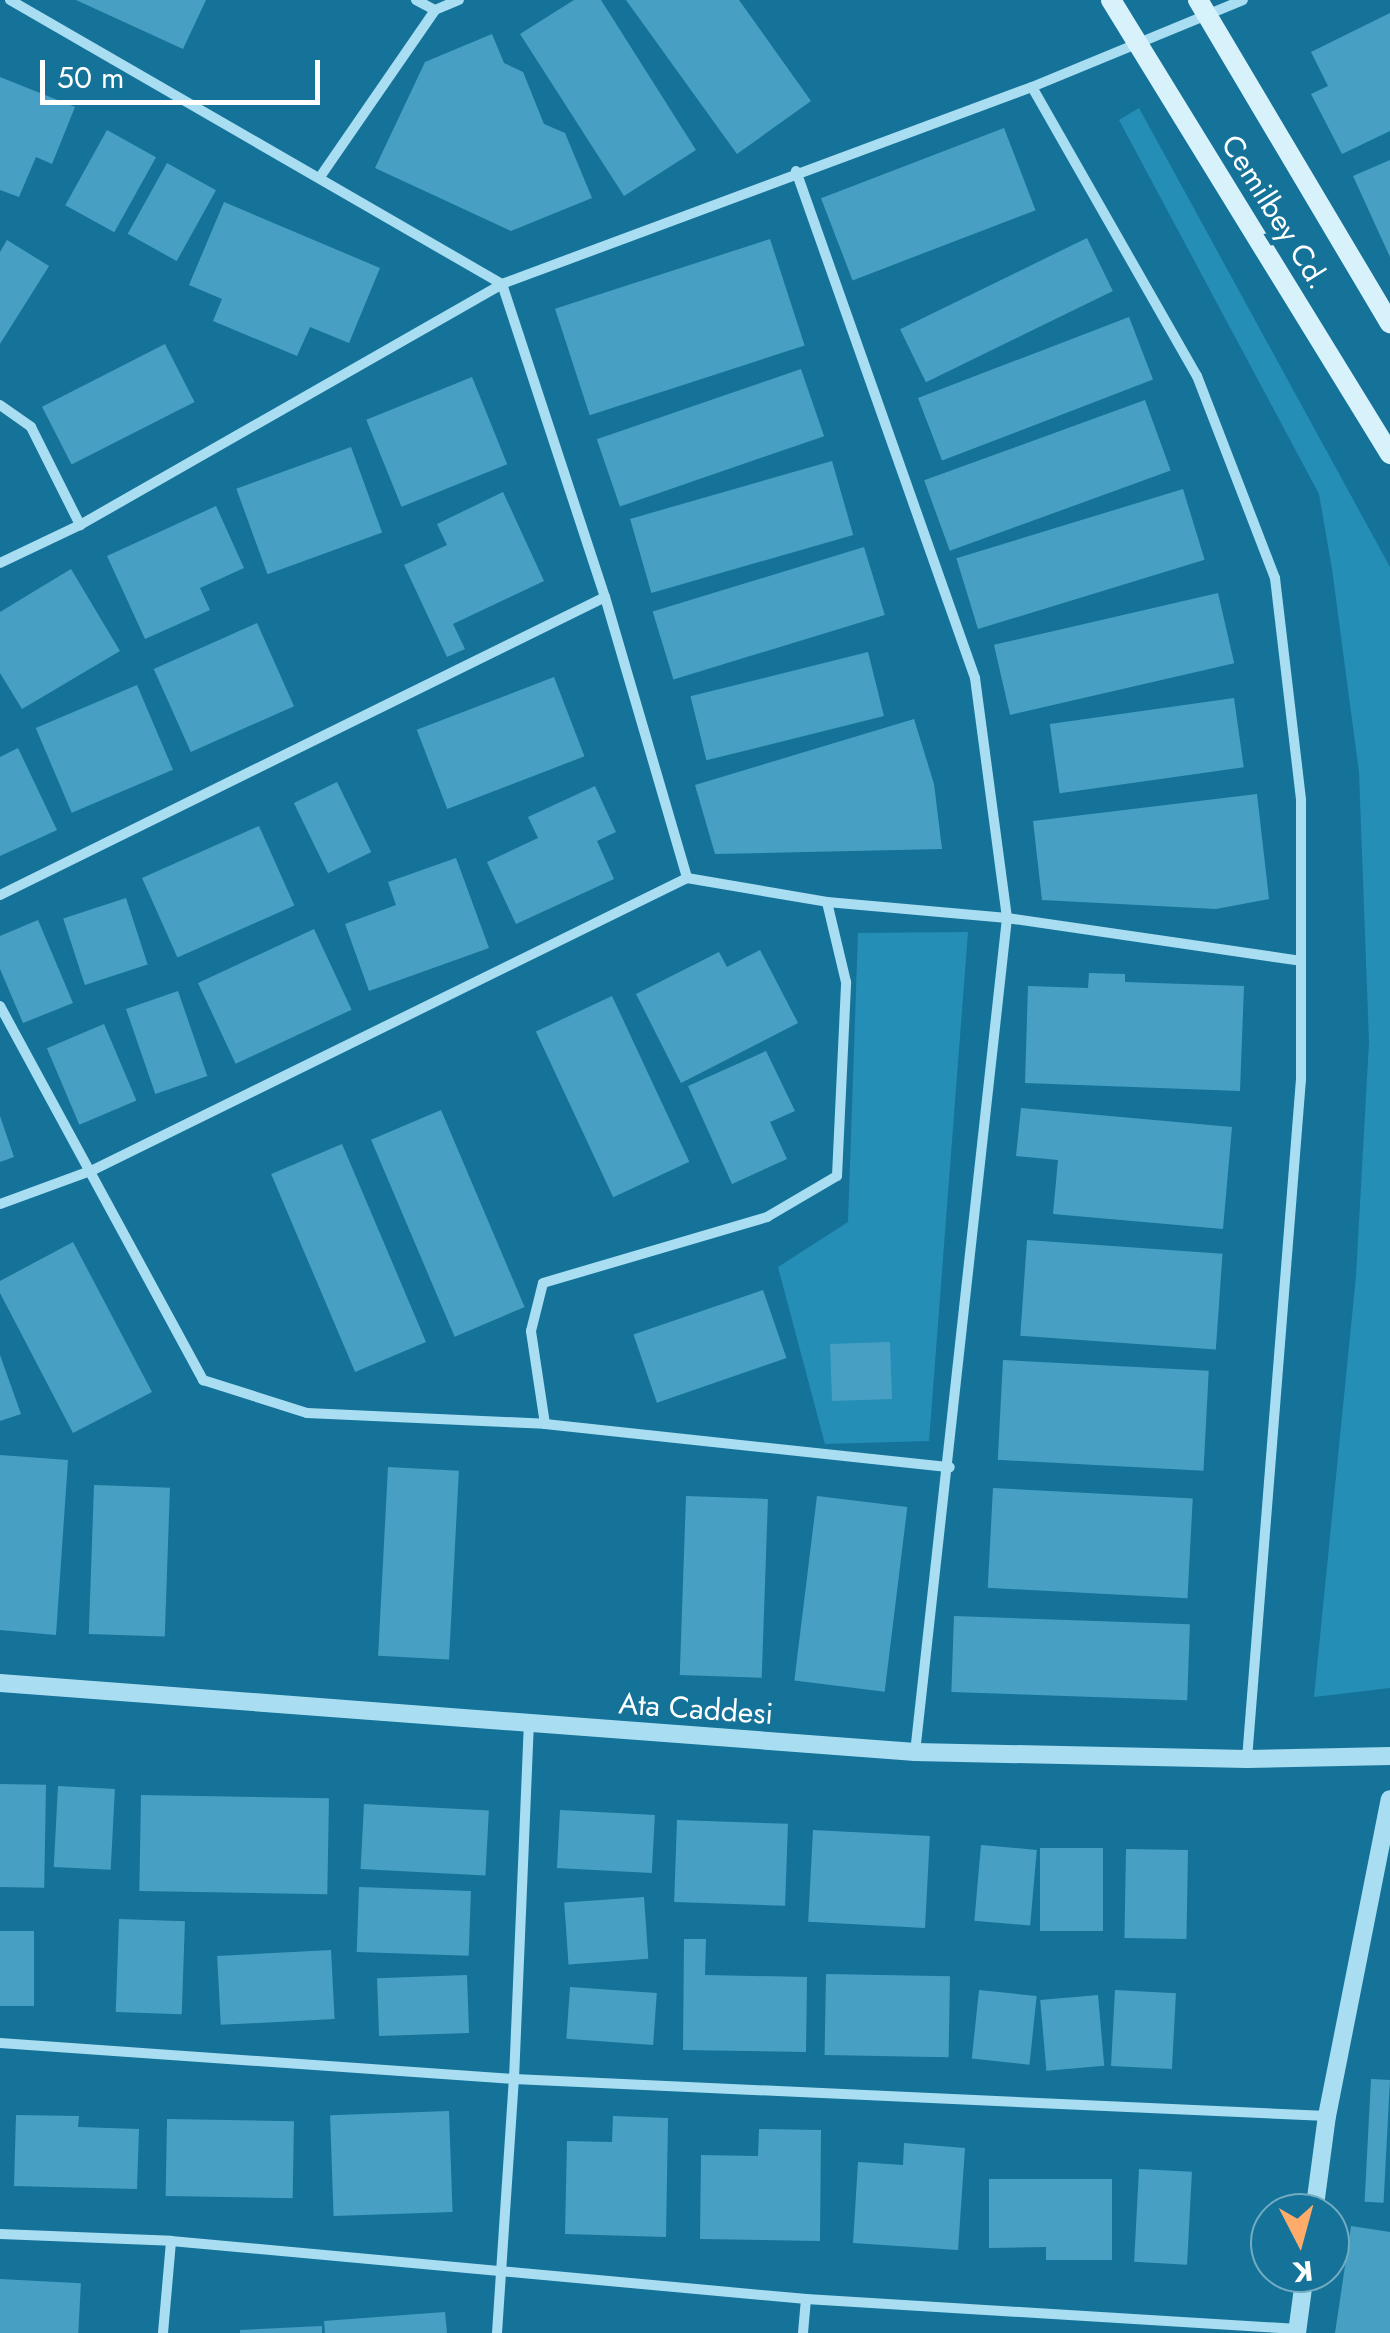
<!DOCTYPE html>
<style>
body{margin:0}
#map{position:relative;width:1390px;height:2333px;overflow:hidden;background:#157399;font-family:Jost,sans-serif}
div>[style]{position:absolute}
.green>*{inset:0;background:#258eb6}
.building>*{inset:0;background:#47a0c3;transform-origin:0 0}
.minor>*{height:10px;margin:-5px;padding:0 5px;transform-origin:5px;border-radius:5px;background:#a9def2}
.tertiary>*{height:18px;margin:-9px;padding:0 9px;transform-origin:9px;border-radius:9px;background:#a9def2}
.secondary>*{height:20px;margin:-10px;padding:0 10px;transform-origin:10px;border-radius:10px;background:#d8f2fc}
span{translate:-50% -50%;white-space:nowrap;text-align:center;line-height:1.15;-webkit-text-stroke:10px #157399;paint-order:stroke}
.street-label{font-size:30px;color:#fff}
.north{position:absolute;left:1250px;top:2193px;width:100px;height:100px;box-sizing:border-box;background:#157399;border:2px solid #73abc2;border-radius:50%;rotate:174deg;font-size:28px;font-weight:700;line-height:40px;text-align:center;color:#fff}
.north::after{content:'';display:block;margin:auto;width:35px;height:45px;background:#ffac6b;clip-path:polygon(50% 0,100% 100%,50% 72%,0 100%)}
.scale{position:absolute;left:40px;top:60px;width:280px;height:45px;box-sizing:border-box;border:5px solid #fff;border-top:0;padding-left:12px;font-size:30px;line-height:35px;white-space:nowrap;color:#fff;-webkit-text-stroke:8px #157399;paint-order:stroke}
</style>
<div id="map">
<div class="green">
<div style="clip-path:polygon(1139px 108px,1390px 567px,1390px 1688px,1314px 1697px,1356px 1276px,1369px 1042px,1359px 772px,1332px 569px,1319px 494px,1119px 120px)"></div>
<div style="clip-path:polygon(968px 932px,929px 1441px,825px 1444px,778px 1267px,848px 1222px,858px 933px)"></div>
</div>
<div class="building">
<div style="clip-path:polygon(76px 0,206px 0,183px 49px)"></div>
<div style="clip-path:polygon(574px 0,601px 0,696px 150px,624px 196px,520px 34px)"></div>
<div style="clip-path:polygon(626px 0,739px 0,811px 101px,737px 154px)"></div>
<div style="clip-path:polygon(1390px 13px,1390px 131px,1342px 154px,1311px 94px,1328px 86px,1311px 52px)"></div>
<div style="clip-path:polygon(492px 34px,504px 63px,523px 72px,544px 124px,565px 133px,592px 198px,511px 231px,375px 168px,425px 62px)"></div>
<div style="clip-path:polygon(0 77px,75px 107px,52px 164px,36px 157px,19px 197px,0 190px)"></div>
<div style="left:1004px;top:128px;width:88px;height:196px;rotate:69deg"></div>
<div style="left:107px;top:130px;width:56px;height:86px;rotate:29deg"></div>
<div style="clip-path:polygon(1390px 160px,1390px 257px,1353px 176px)"></div>
<div style="left:167px;top:163px;width:56px;height:81px;rotate:29deg"></div>
<div style="clip-path:polygon(224px 202px,380px 268px,349px 343px,310px 327px,297px 356px,213px 321px,222px 299px,189px 285px)"></div>
<div style="left:1087px;top:238px;width:59px;height:208px;rotate:64deg"></div>
<div style="left:770px;top:239px;width:112px;height:226px;rotate:72deg"></div>
<div style="clip-path:polygon(7px 240px,49px 266px,0 344px,0 252px)"></div>
<div style="left:1129px;top:317px;width:67px;height:226px;rotate:69deg"></div>
<div style="left:165px;top:344px;width:65px;height:138px;rotate:63deg"></div>
<div style="left:801px;top:369px;width:71px;height:216px;rotate:71deg"></div>
<div style="left:472px;top:377px;width:94px;height:114px;rotate:68deg"></div>
<div style="left:1145px;top:400px;width:75px;height:235px;rotate:70deg"></div>
<div style="left:351px;top:447px;width:91px;height:122px;rotate:70deg"></div>
<div style="left:832px;top:461px;width:77px;height:210px;rotate:74deg"></div>
<div style="left:1183px;top:489px;width:74px;height:237px;rotate:73deg"></div>
<div style="clip-path:polygon(503px 492px,544px 581px,453px 624px,465px 649px,447px 657px,404px 565px,447px 545px,437px 524px)"></div>
<div style="clip-path:polygon(216px 506px,244px 568px,200px 588px,210px 610px,145px 639px,107px 556px)"></div>
<div style="left:864px;top:547px;width:71px;height:221px;rotate:73deg"></div>
<div style="clip-path:polygon(71px 569px,120px 651px,22px 709px,0 673px,0 612px)"></div>
<div style="left:1218px;top:593px;width:72px;height:230px;rotate:77deg"></div>
<div style="left:257px;top:623px;width:91px;height:113px;rotate:66deg"></div>
<div style="left:868px;top:652px;width:66px;height:183px;rotate:76deg"></div>
<div style="left:554px;top:677px;width:85px;height:147px;rotate:69deg"></div>
<div style="left:137px;top:685px;width:92px;height:110px;rotate:67deg"></div>
<div style="left:1234px;top:698px;width:70px;height:186px;rotate:82deg"></div>
<div style="clip-path:polygon(914px 719px,934px 784px,942px 849px,715px 854px,695px 785px)"></div>
<div style="clip-path:polygon(18px 748px,57px 830px,0 856px,0 757px)"></div>
<div style="left:337px;top:782px;width:78px;height:48px;rotate:64deg"></div>
<div style="clip-path:polygon(595px 786px,616px 832px,597px 841px,614px 879px,516px 924px,487px 862px,538px 838px,528px 817px)"></div>
<div style="clip-path:polygon(1257px 794px,1269px 899px,1216px 909px,1042px 900px,1033px 821px)"></div>
<div style="left:259px;top:826px;width:87px;height:128px;rotate:66deg"></div>
<div style="clip-path:polygon(456px 858px,489px 948px,369px 991px,345px 924px,396px 905px,388px 882px)"></div>
<div style="left:126px;top:898px;width:70px;height:66px;rotate:72deg"></div>
<div style="clip-path:polygon(38px 920px,73px 1003px,23px 1023px,0 969px,0 936px)"></div>
<div style="left:314px;top:929px;width:89px;height:128px;rotate:65deg"></div>
<div style="clip-path:polygon(760px 950px,798px 1023px,681px 1083px,636px 994px,719px 952px,727px 967px)"></div>
<div style="clip-path:polygon(1089px 973px,1125px 974px,1125px 982px,1244px 986px,1240px 1091px,1025px 1083px,1028px 986px,1088px 988px)"></div>
<div style="left:178px;top:991px;width:90px;height:55px;rotate:71deg"></div>
<div style="left:612px;top:996px;width:183px;height:84px;rotate:65deg"></div>
<div style="left:104px;top:1024px;width:83px;height:62px;rotate:67deg"></div>
<div style="clip-path:polygon(766px 1051px,795px 1111px,770px 1122px,787px 1159px,732px 1184px,688px 1086px)"></div>
<div style="clip-path:polygon(1021px 1108px,1232px 1127px,1223px 1229px,1053px 1214px,1058px 1160px,1016px 1156px)"></div>
<div style="left:441px;top:1110px;width:214px;height:76px;rotate:67deg"></div>
<div style="clip-path:polygon(0 1116px,14px 1157px,0 1162px)"></div>
<div style="left:342px;top:1144px;width:215px;height:77px;rotate:67deg"></div>
<div style="left:1027px;top:1240px;width:196px;height:96px;rotate:4deg"></div>
<div style="clip-path:polygon(73px 1242px,152px 1392px,73px 1433px,0 1293px,0 1281px)"></div>
<div style="left:763px;top:1290px;width:72px;height:137px;rotate:71deg"></div>
<div style="left:890px;top:1342px;width:57px;height:60px;rotate:88deg"></div>
<div style="clip-path:polygon(0 1355px,21px 1414px,0 1421px)"></div>
<div style="left:1003px;top:1360px;width:206px;height:100px;rotate:3deg"></div>
<div style="clip-path:polygon(0 1455px,68px 1460px,56px 1635px,0 1630px)"></div>
<div style="left:388px;top:1467px;width:71px;height:189px;rotate:3deg"></div>
<div style="left:94px;top:1485px;width:76px;height:149px;rotate:2deg"></div>
<div style="left:993px;top:1488px;width:200px;height:100px;rotate:3deg"></div>
<div style="left:686px;top:1496px;width:82px;height:179px;rotate:2deg"></div>
<div style="left:817px;top:1496px;width:91px;height:186px;rotate:7deg"></div>
<div style="left:954px;top:1616px;width:236px;height:76px;rotate:2deg"></div>
<div style="left:0;top:1784px;width:46px;height:103px;rotate:1deg"></div>
<div style="left:58px;top:1786px;width:57px;height:81px;rotate:3deg"></div>
<div style="left:141px;top:1795px;width:188px;height:96px;rotate:1deg"></div>
<div style="left:364px;top:1804px;width:125px;height:65px;rotate:3deg"></div>
<div style="left:560px;top:1810px;width:95px;height:58px;rotate:3deg"></div>
<div style="left:677px;top:1820px;width:111px;height:82px;rotate:2deg"></div>
<div style="left:813px;top:1830px;width:117px;height:92px;rotate:3deg"></div>
<div style="left:981px;top:1845px;width:56px;height:76px;rotate:5deg"></div>
<div style="left:1040px;top:1848px;width:63px;height:83px"></div>
<div style="left:1126px;top:1849px;width:62px;height:89px;rotate:1deg"></div>
<div style="left:359px;top:1887px;width:112px;height:65px;rotate:2deg"></div>
<div style="left:644px;top:1897px;width:62px;height:80px;rotate:86deg"></div>
<div style="left:119px;top:1919px;width:66px;height:93px;rotate:2deg"></div>
<div style="left:0;top:1931px;width:34px;height:75px"></div>
<div style="clip-path:polygon(684px 1939px,706px 1939px,705px 1975px,807px 1977px,806px 2052px,683px 2050px)"></div>
<div style="left:331px;top:1950px;width:69px;height:114px;rotate:87deg"></div>
<div style="left:826px;top:1974px;width:124px;height:81px;rotate:1deg"></div>
<div style="left:467px;top:1975px;width:58px;height:90px;rotate:88deg"></div>
<div style="left:570px;top:1987px;width:87px;height:52px;rotate:4deg"></div>
<div style="left:979px;top:1990px;width:58px;height:69px;rotate:6deg"></div>
<div style="left:1115px;top:1990px;width:61px;height:76px;rotate:3deg"></div>
<div style="left:1098px;top:1995px;width:71px;height:58px;rotate:85deg"></div>
<div style="left:1371px;top:2079px;width:19px;height:123px;rotate:3deg"></div>
<div style="left:449px;top:2111px;width:101px;height:119px;rotate:88deg"></div>
<div style="clip-path:polygon(16px 2115px,79px 2116px,78px 2127px,139px 2129px,137px 2189px,14px 2186px)"></div>
<div style="clip-path:polygon(613px 2116px,668px 2118px,666px 2237px,565px 2234px,567px 2141px,612px 2142px)"></div>
<div style="left:167px;top:2119px;width:127px;height:77px;rotate:1deg"></div>
<div style="clip-path:polygon(759px 2129px,821px 2130px,820px 2241px,700px 2239px,701px 2155px,758px 2156px)"></div>
<div style="clip-path:polygon(904px 2143px,965px 2148px,958px 2250px,853px 2243px,858px 2162px,903px 2165px)"></div>
<div style="left:1139px;top:2169px;width:53px;height:93px;rotate:3deg"></div>
<div style="clip-path:polygon(989px 2179px,1112px 2179px,1112px 2260px,1046px 2260px,1046px 2247px,989px 2248px)"></div>
<div style="clip-path:polygon(1351px 2226px,1390px 2232px,1390px 2333px,1335px 2333px)"></div>
<div style="left:0;top:2279px;width:81px;height:54px;rotate:3deg"></div>
<div style="clip-path:polygon(445px 2312px,447px 2333px,325px 2333px,324px 2321px)"></div>
<div style="clip-path:polygon(322px 2326px,322px 2333px,240px 2333px,240px 2330px)"></div>
</div>
<div class="minor">
<div style="left:10px;top:0;width:568px;rotate:30deg"></div>
<div style="left:502px;top:284px;width:330px;rotate:71.8deg"></div>
<div style="left:605px;top:597px;width:293px;rotate:73.7deg"></div>
<div style="left:416px;top:0;width:21px;rotate:28deg"></div>
<div style="left:435px;top:10px;width:26px;rotate:-23deg"></div>
<div style="left:1032px;top:87px;width:333px;rotate:60.3deg"></div>
<div style="left:1197px;top:376px;width:217px;rotate:68.9deg"></div>
<div style="left:1275px;top:578px;width:224px;rotate:83.3deg"></div>
<div style="left:1301px;top:800px;width:279px;rotate:90deg"></div>
<div style="left:1301px;top:1079px;width:682px;rotate:94.54deg"></div>
<div style="left:796px;top:171px;width:538px;rotate:70.55deg"></div>
<div style="left:975px;top:678px;width:242px;rotate:82.4deg"></div>
<div style="left:1007px;top:918px;width:839px;rotate:96.29deg"></div>
<div style="left:320px;top:177px;width:203px;rotate:-55.4deg"></div>
<div style="left:0;top:405px;width:38px;rotate:35deg"></div>
<div style="left:31px;top:427px;width:110px;rotate:63.4deg"></div>
<div style="left:0;top:563px;width:89px;rotate:-25.4deg"></div>
<div style="left:80px;top:525px;width:486px;rotate:-29.7deg"></div>
<div style="left:502px;top:284px;width:565px;rotate:-20.39deg"></div>
<div style="left:1032px;top:87px;width:228px;rotate:-22.4deg"></div>
<div style="left:0;top:895px;width:674px;rotate:-26.22deg"></div>
<div style="left:0;top:1006px;width:426px;rotate:61.5deg"></div>
<div style="left:203px;top:1380px;width:109px;rotate:17.6deg"></div>
<div style="left:307px;top:1413px;width:238px;rotate:2.6deg"></div>
<div style="left:545px;top:1424px;width:407px;rotate:6.1deg"></div>
<div style="left:0;top:1204px;width:99px;rotate:-20.1deg"></div>
<div style="left:93px;top:1170px;width:662px;rotate:-26.18deg"></div>
<div style="left:687px;top:878px;width:142px;rotate:9.7deg"></div>
<div style="left:827px;top:902px;width:181px;rotate:5.1deg"></div>
<div style="left:1007px;top:918px;width:297px;rotate:8.3deg"></div>
<div style="left:545px;top:1424px;width:94px;rotate:-98.6deg"></div>
<div style="left:531px;top:1331px;width:49px;rotate:-76deg"></div>
<div style="left:543px;top:1283px;width:234px;rotate:-16.4deg"></div>
<div style="left:767px;top:1217px;width:81px;rotate:-30.4deg"></div>
<div style="left:837px;top:1176px;width:194px;rotate:-87.3deg"></div>
<div style="left:846px;top:982px;width:82px;rotate:-103.4deg"></div>
<div style="left:0;top:2043px;width:515px;rotate:4.01deg"></div>
<div style="left:514px;top:2079px;width:814px;rotate:2.61deg"></div>
<div style="left:0;top:2234px;width:171px;rotate:2.3deg"></div>
<div style="left:171px;top:2241px;width:638px;rotate:5.22deg"></div>
<div style="left:806px;top:2299px;width:493px;rotate:3.5deg"></div>
<div style="left:163px;top:2333px;width:92px;rotate:-85deg"></div>
<div style="left:497px;top:2333px;width:255px;rotate:-86.2deg"></div>
<div style="left:514px;top:2079px;width:355px;rotate:-87.6deg"></div>
<div style="left:803px;top:2333px;width:34px;rotate:-85deg"></div>
</div>
<div class="tertiary">
<div style="left:0;top:1683px;width:918px;rotate:4.31deg"></div>
<div style="left:915px;top:1752px;width:332px;rotate:1.2deg"></div>
<div style="left:1247px;top:1759px;width:143px;rotate:-1.2deg"></div>
<div style="left:1314px;top:2213px;width:98px;rotate:-82.4deg"></div>
<div style="left:1327px;top:2116px;width:323px;rotate:-78.8deg"></div>
<div style="left:1297px;top:2333px;width:61px;rotate:-82.4deg"></div>
</div>
<div class="secondary">
<div style="left:1111px;top:0;width:533px;rotate:58.43deg"></div>
<div style="left:1198px;top:0;width:376px;rotate:59.3deg"></div>
</div>
<div class="street-label">
<span style="left:1275px;top:212px;rotate:58deg">Cemilbey Cd.</span>
<span style="left:696px;top:1709px;rotate:4deg">Ata Caddesi</span>
</div>
<div class="north">K</div>
<div class="scale">50 m</div>
</div>
